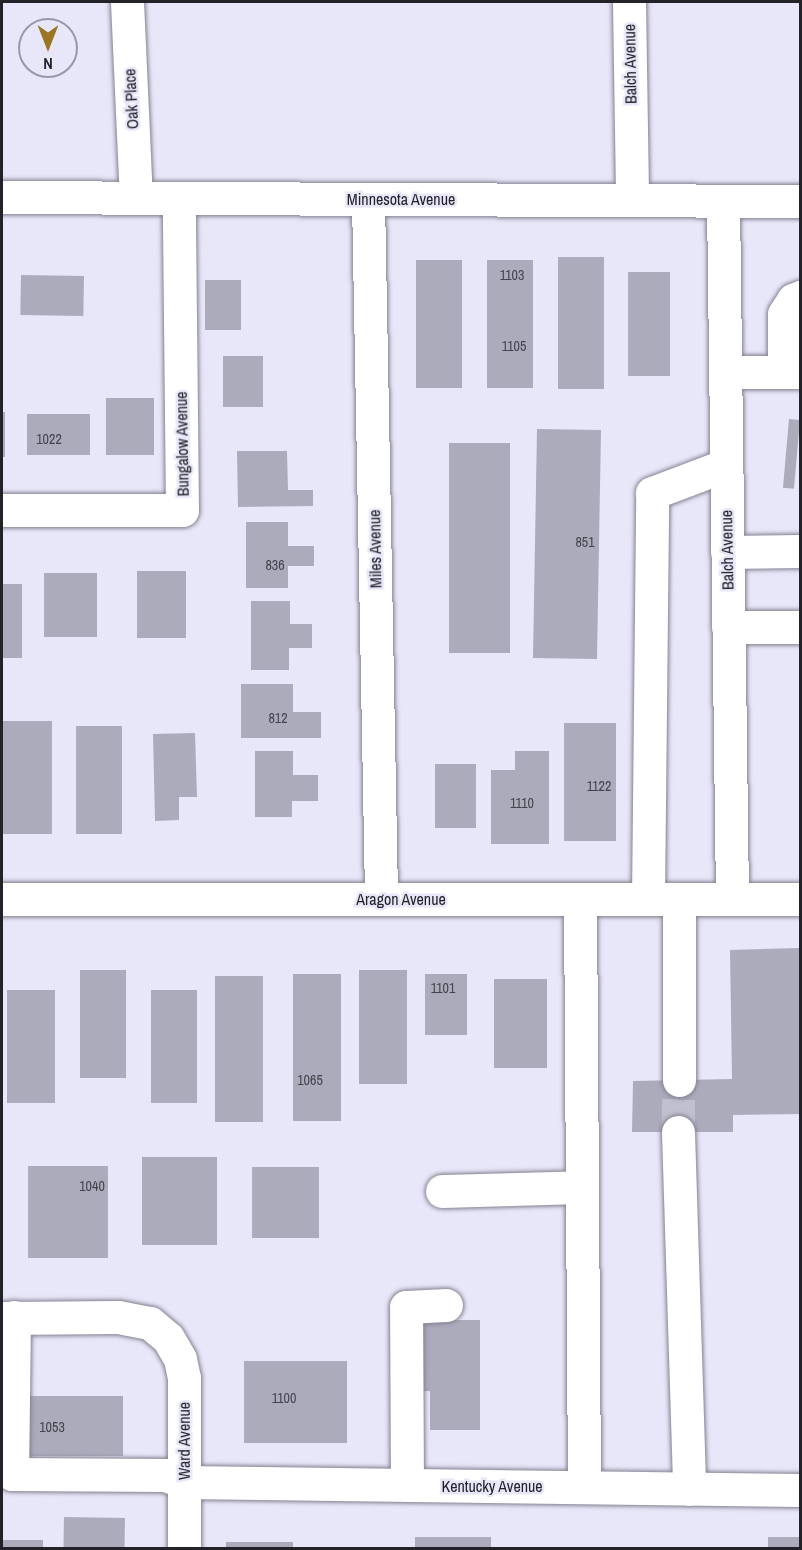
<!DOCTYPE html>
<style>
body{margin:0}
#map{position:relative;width:802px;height:1550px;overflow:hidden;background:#e8e7f9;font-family:"Archivo Narrow",sans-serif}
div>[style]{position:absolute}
.building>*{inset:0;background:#acabbc;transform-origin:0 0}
.minor-tunnel>*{height:33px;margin-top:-16.5px;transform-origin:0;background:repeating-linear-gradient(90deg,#c0c0cf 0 33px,transparent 0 49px)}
.roads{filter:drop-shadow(0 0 2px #838292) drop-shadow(0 0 2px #838292)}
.minor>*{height:33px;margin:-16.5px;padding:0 16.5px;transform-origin:16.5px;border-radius:16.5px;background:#fff}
span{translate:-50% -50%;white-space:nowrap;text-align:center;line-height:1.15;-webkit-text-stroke:5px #e8e7f9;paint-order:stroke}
.number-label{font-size:14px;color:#44444d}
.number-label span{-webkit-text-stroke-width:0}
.street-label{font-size:16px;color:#222228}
.frame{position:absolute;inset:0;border:3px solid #222228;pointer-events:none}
.north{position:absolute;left:18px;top:18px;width:60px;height:60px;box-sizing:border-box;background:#e8e7f9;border:2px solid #9998a5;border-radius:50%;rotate:180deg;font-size:16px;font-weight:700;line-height:24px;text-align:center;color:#222228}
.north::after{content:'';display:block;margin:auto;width:21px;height:27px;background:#9b7521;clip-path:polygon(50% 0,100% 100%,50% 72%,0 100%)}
</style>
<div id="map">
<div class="building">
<div style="left:558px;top:257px;width:46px;height:132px"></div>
<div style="left:416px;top:260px;width:46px;height:128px"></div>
<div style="left:487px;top:260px;width:46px;height:128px"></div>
<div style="left:628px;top:272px;width:42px;height:104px"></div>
<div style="left:21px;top:275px;width:63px;height:40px;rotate:1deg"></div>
<div style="left:205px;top:280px;width:36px;height:50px"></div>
<div style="left:223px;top:356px;width:40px;height:51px"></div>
<div style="left:106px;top:398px;width:48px;height:57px"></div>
<div style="left:2px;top:412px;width:3px;height:45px"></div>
<div style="left:27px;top:414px;width:63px;height:41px"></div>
<div style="left:789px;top:419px;width:11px;height:69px;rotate:5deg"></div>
<div style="left:537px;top:429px;width:64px;height:229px;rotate:1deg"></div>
<div style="left:449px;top:443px;width:61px;height:210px"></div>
<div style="clip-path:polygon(237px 451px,287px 451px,288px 490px,313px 490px,313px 506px,238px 507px)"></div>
<div style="clip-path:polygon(246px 522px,288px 522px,288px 546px,314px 546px,314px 566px,288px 566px,288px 588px,246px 588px)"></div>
<div style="left:137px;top:571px;width:49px;height:67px"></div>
<div style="left:44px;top:573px;width:53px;height:64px"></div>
<div style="left:2px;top:584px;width:20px;height:74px"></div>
<div style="clip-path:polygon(251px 601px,290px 601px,290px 624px,312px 624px,312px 648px,289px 648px,289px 670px,251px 670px)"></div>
<div style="clip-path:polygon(241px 684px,293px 684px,293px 712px,321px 712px,321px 738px,241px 738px)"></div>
<div style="left:2px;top:721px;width:50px;height:113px"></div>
<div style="left:564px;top:723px;width:52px;height:118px"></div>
<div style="left:76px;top:726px;width:46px;height:108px"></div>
<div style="clip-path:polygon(195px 733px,197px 797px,179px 797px,179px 820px,155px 821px,153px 734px)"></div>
<div style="clip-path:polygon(255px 751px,293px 751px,293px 775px,318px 775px,318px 801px,292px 801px,292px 817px,255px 817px)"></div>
<div style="clip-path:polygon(515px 751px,549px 751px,549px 844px,491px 844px,491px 770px,515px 770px)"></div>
<div style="left:435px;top:764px;width:41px;height:64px"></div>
<div style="clip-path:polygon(800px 948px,800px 1114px,733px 1115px,733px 1132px,632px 1132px,633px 1081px,732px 1079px,730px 950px)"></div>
<div style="left:80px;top:970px;width:46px;height:108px"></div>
<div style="left:359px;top:970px;width:48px;height:114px"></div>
<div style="left:293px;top:974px;width:48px;height:147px"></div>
<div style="left:425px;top:974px;width:42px;height:61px"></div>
<div style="left:215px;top:976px;width:48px;height:146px"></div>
<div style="left:494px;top:979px;width:53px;height:89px"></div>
<div style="left:7px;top:990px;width:48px;height:113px"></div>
<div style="left:151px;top:990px;width:46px;height:113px"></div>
<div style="left:142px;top:1157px;width:75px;height:88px"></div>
<div style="left:28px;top:1166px;width:80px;height:92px"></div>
<div style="left:252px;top:1167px;width:67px;height:71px"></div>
<div style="clip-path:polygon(419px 1320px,480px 1320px,480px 1430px,430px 1430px,430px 1391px,419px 1391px)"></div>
<div style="left:244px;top:1361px;width:103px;height:82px"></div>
<div style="left:23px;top:1396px;width:100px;height:60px"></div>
<div style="left:64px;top:1517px;width:61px;height:31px;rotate:1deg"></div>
<div style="left:415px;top:1537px;width:76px;height:11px"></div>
<div style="left:768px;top:1537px;width:32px;height:11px"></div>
<div style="left:2px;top:1540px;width:41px;height:8px"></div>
<div style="left:226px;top:1542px;width:67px;height:6px"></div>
</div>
<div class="minor-tunnel">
<div style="left:678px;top:1132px;width:52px;rotate:-88.9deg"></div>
</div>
<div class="roads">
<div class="minor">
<div style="left:127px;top:2px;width:195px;rotate:87.4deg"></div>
<div style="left:629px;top:2px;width:197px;rotate:89.1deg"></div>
<div style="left:2px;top:197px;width:798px;rotate:0.29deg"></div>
<div style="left:368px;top:199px;width:699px;rotate:88.93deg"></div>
<div style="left:723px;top:201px;width:698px;rotate:89.26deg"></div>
<div style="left:725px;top:372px;width:75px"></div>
<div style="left:784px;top:372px;width:58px;rotate:-90deg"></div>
<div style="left:784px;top:314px;width:17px;rotate:-57deg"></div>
<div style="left:793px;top:300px;width:8px;rotate:-23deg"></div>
<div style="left:2px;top:510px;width:180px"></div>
<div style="left:182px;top:510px;width:312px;rotate:-90.6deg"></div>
<div style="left:727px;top:552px;width:73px;rotate:-0.8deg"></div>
<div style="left:728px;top:627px;width:72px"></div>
<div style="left:2px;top:899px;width:798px"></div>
<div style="left:580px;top:899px;width:588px;rotate:89.61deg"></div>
<div style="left:648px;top:899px;width:406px;rotate:-89.4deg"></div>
<div style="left:652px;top:493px;width:79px;rotate:-20.7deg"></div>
<div style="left:679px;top:899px;width:181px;rotate:90deg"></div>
<div style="left:678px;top:1132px;width:357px;rotate:88.2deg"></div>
<div style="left:442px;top:1191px;width:140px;rotate:-1.6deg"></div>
<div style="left:14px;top:1317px;width:157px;rotate:90.7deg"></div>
<div style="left:12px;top:1474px;width:153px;rotate:0.4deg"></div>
<div style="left:165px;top:1475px;width:20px;rotate:20deg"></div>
<div style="left:184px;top:1482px;width:616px;rotate:0.74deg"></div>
<div style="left:2px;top:1318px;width:116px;rotate:-0.5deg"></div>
<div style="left:118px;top:1317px;width:33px;rotate:11deg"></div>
<div style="left:150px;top:1323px;width:23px;rotate:40deg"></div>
<div style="left:168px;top:1338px;width:24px;rotate:60deg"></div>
<div style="left:180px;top:1359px;width:19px;rotate:78deg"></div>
<div style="left:184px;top:1378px;width:170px;rotate:90deg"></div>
<div style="left:407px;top:1485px;width:178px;rotate:-90.3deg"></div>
<div style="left:406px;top:1307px;width:40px;rotate:-2.9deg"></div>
</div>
</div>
<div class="number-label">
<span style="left:512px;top:275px">1103</span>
<span style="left:514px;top:346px">1105</span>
<span style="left:49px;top:439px">1022</span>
<span style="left:585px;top:542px">851</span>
<span style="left:275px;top:565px">836</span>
<span style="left:278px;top:718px">812</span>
<span style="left:599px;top:786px">1122</span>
<span style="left:522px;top:803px">1110</span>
<span style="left:443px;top:988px">1101</span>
<span style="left:310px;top:1080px">1065</span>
<span style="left:92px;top:1186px">1040</span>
<span style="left:284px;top:1398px">1100</span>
<span style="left:52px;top:1427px">1053</span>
</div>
<div class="street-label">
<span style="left:630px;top:64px;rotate:-91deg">Balch Avenue</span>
<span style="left:131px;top:99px;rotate:-93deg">Oak Place</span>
<span style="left:401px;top:199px">Minnesota Avenue</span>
<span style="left:182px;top:444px;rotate:-91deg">Bungalow Avenue</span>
<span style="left:375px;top:549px;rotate:-91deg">Miles Avenue</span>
<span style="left:727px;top:550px;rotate:-91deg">Balch Avenue</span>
<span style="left:401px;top:899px">Aragon Avenue</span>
<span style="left:184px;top:1441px;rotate:-90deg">Ward Avenue</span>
<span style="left:492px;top:1486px">Kentucky Avenue</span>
</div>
<div class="frame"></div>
<div class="north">N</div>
</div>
